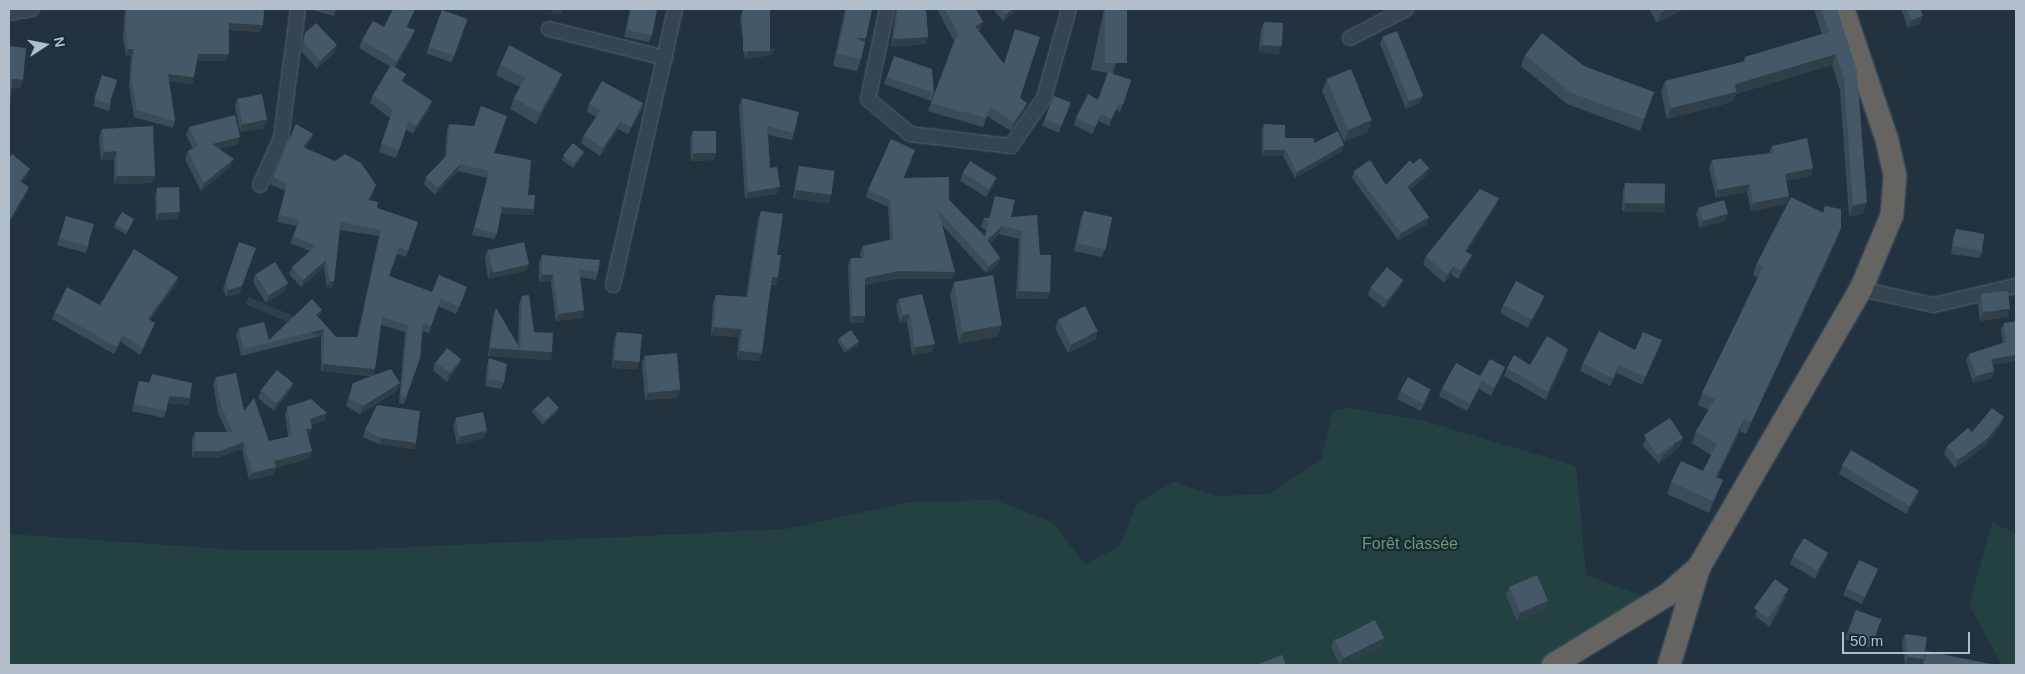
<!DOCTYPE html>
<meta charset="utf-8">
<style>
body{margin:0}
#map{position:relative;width:2025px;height:674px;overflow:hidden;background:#223241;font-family:Helvetica,sans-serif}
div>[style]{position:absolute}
.green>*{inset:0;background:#244141}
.roads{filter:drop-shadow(0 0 1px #54626e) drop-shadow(0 0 1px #54626e)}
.minor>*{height:14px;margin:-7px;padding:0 7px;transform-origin:7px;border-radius:7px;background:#364450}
.trunk>*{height:22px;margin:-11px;padding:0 11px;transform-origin:11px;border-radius:11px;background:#666461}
.wall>*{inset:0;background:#3b4c59;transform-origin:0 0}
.shaded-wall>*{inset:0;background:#303e48;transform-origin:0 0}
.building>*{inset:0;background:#455867;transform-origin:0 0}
span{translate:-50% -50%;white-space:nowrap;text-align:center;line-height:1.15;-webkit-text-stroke:4.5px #1b2935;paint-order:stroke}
.park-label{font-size:16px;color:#679e6d}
.frame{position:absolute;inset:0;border:10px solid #b2bfcb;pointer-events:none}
.north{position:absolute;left:20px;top:20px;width:50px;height:50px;-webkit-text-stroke:4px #1b2935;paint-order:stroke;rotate:79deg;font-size:14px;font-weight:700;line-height:20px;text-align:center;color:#b2bfcb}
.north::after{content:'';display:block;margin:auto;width:18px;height:22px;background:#b2bfcb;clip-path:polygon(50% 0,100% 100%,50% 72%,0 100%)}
.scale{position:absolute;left:1842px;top:632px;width:128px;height:22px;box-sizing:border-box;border:2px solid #b2bfcb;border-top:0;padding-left:6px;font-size:15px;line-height:18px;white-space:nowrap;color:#b2bfcb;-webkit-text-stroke:4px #1b2935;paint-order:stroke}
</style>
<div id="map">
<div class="green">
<div style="clip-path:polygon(1351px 408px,1424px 421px,1576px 466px,1586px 575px,1662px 603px,1545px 665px,9px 665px,9px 534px,238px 550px,350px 550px,786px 529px,909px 502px,995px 500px,1052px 522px,1085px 564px,1119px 547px,1137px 503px,1173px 482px,1216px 496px,1269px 494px,1321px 460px,1333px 410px)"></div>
<div style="clip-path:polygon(1992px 523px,2016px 533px,2016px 665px,2002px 665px,1969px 605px)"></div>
</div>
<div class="roads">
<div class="minor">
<div style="left:887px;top:9px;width:92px;rotate:101.9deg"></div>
<div style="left:868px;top:99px;width:55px;rotate:39.8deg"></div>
<div style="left:910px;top:134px;width:102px;rotate:6.8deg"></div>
<div style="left:1011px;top:146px;width:58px;rotate:-55.5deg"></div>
<div style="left:1044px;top:98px;width:92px;rotate:-74.3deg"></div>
<div style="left:9px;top:13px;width:23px;rotate:-10deg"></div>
<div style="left:549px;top:29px;width:120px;rotate:14deg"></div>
<div style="left:1350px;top:38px;width:63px;rotate:-27.4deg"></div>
<div style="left:260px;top:185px;width:51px;rotate:-65.9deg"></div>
<div style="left:281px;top:138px;width:130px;rotate:-82.5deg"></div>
<div style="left:613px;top:285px;width:283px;rotate:-77.3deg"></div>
<div style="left:1861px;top:289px;width:74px;rotate:12.5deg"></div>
<div style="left:1933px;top:305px;width:85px;rotate:-12.9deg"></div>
</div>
<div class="trunk">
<div style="left:1553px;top:665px;width:134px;rotate:-31.6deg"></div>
<div style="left:1667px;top:595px;width:43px;rotate:-41.2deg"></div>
<div style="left:1669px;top:665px;width:102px;rotate:-73deg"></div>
<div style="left:1699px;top:567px;width:322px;rotate:-59.8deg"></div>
<div style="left:1861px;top:289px;width:80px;rotate:-67.3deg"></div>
<div style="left:1892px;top:215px;width:40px;rotate:-85.7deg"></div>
<div style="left:1895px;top:175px;width:39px;rotate:-103deg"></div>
<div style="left:1886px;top:137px;width:135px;rotate:-108.6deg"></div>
</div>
</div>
<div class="wall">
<div style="clip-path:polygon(125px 9px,264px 9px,263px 25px,260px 32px,229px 30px,226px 61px,197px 61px,192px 84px,169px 81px,175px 121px,173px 128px,134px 117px,129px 86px,131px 56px,126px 56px,123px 36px)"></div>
<div style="clip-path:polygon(308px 9px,336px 9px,334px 16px)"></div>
<div style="clip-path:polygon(415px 9px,407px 27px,412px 38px,395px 68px,403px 82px,429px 109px,413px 134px,406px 129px,396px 158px,379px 152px,390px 118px,370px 103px,373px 95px,391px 67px,359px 48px,362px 40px)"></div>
<div style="clip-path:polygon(630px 9px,657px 9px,652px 35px,649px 42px,624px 37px)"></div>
<div style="clip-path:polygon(743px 9px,772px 55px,745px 59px,740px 17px)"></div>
<div style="clip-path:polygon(845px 9px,872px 9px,861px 59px,857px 71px,833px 66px)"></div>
<div style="clip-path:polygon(896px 9px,926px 9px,928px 37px,926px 44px,891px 47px)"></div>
<div style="clip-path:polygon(937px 9px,976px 9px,980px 30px,978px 31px,1020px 98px,1027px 103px,1024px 111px,1011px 131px,987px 116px,983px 127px,928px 111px,954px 41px)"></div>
<div style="clip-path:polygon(993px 9px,1016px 9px,1014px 13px,1003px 21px)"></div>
<div style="clip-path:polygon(1104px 9px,1127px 9px,1115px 66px,1113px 74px,1131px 80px,1120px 112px,1116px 110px,1109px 126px,1099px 121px,1092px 134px,1074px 125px,1076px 118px,1098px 100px,1108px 73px,1091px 70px)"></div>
<div style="clip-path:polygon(1649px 9px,1683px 9px,1657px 23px)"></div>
<div style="clip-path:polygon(1814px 9px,1837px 9px,1863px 214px,1849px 216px,1840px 90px,1832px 65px,1736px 94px,1732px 102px,1667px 119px,1661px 92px,1665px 81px,1743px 62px,1745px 57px,1822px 34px)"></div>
<div style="clip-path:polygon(1901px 9px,1920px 9px,1920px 24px,1908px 28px)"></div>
<div style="left:442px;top:10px;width:27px;height:46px;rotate:20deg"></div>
<div style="clip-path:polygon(1264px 22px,1281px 47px,1278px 55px,1259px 52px,1261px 29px)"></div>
<div style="clip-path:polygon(305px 33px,334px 53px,317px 69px,301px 51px,303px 41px)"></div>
<div style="clip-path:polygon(1383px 36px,1420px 103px,1406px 109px,1380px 44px)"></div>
<div style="clip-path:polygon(1525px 55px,1654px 92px,1640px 131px,1567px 104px,1521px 66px)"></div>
<div style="clip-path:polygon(894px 56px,934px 93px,931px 101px,884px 84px)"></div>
<div style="clip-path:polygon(500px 65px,558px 85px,536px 124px,510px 109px,514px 98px,520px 87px,496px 75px)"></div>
<div style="clip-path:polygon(102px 75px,111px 103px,109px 111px,93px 106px)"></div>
<div style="clip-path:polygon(1327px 79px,1368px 132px,1344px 142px,1322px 91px)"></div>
<div style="left:1054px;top:96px;width:18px;height:32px;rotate:22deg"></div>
<div style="clip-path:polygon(742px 98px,794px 133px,792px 140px,768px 135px,770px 168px,777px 194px,745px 199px,739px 106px)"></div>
<div style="clip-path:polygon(237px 99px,264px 128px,240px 132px,235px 107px)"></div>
<div style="clip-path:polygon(643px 103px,641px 111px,628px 134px,618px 129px,600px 156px,581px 143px,584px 135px,596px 117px,587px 112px,589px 104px)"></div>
<div style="clip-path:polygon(449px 124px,494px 153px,528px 195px,534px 209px,532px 215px,501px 213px,497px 233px,494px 239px,472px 235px,487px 178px,458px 171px,435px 195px,424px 184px,426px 177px,445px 157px,447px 130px)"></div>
<div style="clip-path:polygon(1264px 124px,1285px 138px,1314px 143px,1342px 151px,1295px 178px,1283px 156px,1262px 156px,1262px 130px)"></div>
<div style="clip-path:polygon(189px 127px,238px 144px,219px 149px,231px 166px,201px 191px,185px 159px,188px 151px,193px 149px,186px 135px)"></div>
<div style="clip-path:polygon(102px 129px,155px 176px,152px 183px,114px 184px,114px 159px,101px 160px,99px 137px)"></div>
<div style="clip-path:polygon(693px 131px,716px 153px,714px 160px,691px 161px,690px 139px)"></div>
<div style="clip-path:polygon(313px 134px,310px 141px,305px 148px,374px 192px,369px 201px,377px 208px,418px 222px,406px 257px,397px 254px,389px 276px,432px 292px,465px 294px,456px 314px,438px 306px,429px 333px,422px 331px,420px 358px,404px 404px,399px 403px,405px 332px,381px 325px,375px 369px,372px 376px,397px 391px,360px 414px,346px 406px,353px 383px,371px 376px,321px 371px,321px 336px,241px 356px,236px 335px,239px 328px,269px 340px,319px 317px,336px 337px,357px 337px,379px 236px,340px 230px,334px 281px,332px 288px,327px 288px,324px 267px,301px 287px,289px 274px,292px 267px,310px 251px,290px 243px,297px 226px,277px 222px,285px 191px,270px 184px,273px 177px)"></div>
<div style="clip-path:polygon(1772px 146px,1813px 168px,1811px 176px,1786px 181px,1789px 196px,1786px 204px,1751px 211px,1747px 192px,1716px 198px,1709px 168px,1712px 160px,1769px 153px)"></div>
<div style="clip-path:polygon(584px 152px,583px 156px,573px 168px,562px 160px,564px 156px)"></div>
<div style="clip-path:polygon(912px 158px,904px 178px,949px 200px,985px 236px,986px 231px,981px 226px,984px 218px,989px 218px,995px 196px,1040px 255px,1050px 292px,1047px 299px,1016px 299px,1019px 239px,999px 234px,990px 243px,1000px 258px,998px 265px,986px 273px,942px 225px,952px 279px,895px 279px,865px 285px,865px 316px,863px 323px,850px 323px,848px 265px,851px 258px,861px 258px,860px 253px,863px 246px,890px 240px,888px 207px,866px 197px,868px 190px)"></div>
<div style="clip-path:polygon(1413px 164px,1429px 168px,1426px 176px,1410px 190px,1429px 217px,1426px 225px,1398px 240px,1352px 178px,1354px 171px,1386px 185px)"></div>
<div style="clip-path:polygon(799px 166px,831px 195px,828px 203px,793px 198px,797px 174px)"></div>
<div style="clip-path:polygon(963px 173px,996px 177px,994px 185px,986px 197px,960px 181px)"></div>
<div style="clip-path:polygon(1625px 183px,1662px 212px,1622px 211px,1623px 191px)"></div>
<div style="clip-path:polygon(157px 189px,177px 219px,156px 220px,155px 196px)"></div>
<div style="clip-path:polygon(1499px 198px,1496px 206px,1466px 252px,1469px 263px,1458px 279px,1451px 274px,1444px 283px,1423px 264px,1426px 256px)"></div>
<div style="clip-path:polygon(1825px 206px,1837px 240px,1746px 434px,1740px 431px,1717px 478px,1723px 480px,1718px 492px,1709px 513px,1667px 494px,1671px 482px,1703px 471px,1711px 455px,1692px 443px,1696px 431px,1709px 410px,1698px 405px,1702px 393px,1758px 278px,1753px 275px,1757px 263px,1823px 213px)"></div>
<div style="clip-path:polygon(1699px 207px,1725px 221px,1700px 228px,1696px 214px)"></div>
<div style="clip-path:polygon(761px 211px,777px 255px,778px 277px,776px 285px,771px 285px,759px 361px,737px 359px,739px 337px,711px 335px,713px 303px,716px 295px,746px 297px,758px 219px)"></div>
<div style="clip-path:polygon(1084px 211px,1105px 249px,1102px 257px,1074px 251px,1081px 218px)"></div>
<div style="clip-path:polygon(66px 216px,89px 245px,86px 253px,57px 245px)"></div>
<div style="clip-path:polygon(134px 219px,126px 234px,114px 228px,115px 224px)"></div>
<div style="clip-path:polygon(1956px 229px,1983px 250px,1980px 258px,1951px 254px,1953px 237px)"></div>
<div style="clip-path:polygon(239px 242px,240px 293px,226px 297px,223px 288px)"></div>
<div style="clip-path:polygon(488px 249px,526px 271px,488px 279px,485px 257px)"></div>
<div style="clip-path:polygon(542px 255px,598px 272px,596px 280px,580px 277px,584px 310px,582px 318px,556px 321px,551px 282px,539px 282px,539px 263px)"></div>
<div style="clip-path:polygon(255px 274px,288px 283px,285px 291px,266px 303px,253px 282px)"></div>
<div style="clip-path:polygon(178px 277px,176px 284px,150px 320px,155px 323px,140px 355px,121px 342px,114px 354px,52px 319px,55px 312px,100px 305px)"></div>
<div style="clip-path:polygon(954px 283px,998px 336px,959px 344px,950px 295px)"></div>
<div style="clip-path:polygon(1371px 287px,1400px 288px,1384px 308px,1368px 295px)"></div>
<div style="clip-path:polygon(922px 294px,932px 352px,912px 355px,907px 322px,900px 323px,896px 306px,899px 299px)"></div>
<div style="clip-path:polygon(522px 296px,534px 332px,552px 352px,549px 360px,488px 356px,493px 316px,496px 308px,518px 345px,519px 304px)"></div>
<div style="clip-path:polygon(1544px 296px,1541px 304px,1528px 328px,1500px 313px,1503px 305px)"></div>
<div style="clip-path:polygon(1981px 296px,2008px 317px,1980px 321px,1978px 304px)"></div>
<div style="clip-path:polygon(1058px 320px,1096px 339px,1068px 353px,1055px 328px)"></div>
<div style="clip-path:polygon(2004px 323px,2016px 361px,1992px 365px,1994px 371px,1992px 378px,1973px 383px,1966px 360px,1969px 354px,2003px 343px,2001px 330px)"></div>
<div style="clip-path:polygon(617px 332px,637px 369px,612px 368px,614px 340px)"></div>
<div style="clip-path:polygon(839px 338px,859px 342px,857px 346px,845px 353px,838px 342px)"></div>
<div style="clip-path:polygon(1659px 348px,1642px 385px,1617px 373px,1610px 386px,1580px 371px,1583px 363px,1635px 350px)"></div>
<div style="clip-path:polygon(645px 355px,677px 398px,645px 400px,642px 363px)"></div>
<div style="clip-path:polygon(1566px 357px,1546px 400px,1504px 376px,1507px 368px,1530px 365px)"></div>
<div style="clip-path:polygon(489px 358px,504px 382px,501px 389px,485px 386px,487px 366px)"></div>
<div style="clip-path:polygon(461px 359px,458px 367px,447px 382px,433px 370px,435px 362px)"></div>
<div style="clip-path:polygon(1505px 367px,1502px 375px,1491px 396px,1479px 389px,1467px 411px,1439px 396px,1442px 388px)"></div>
<div style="clip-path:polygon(152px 374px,190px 398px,188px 405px,168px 403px,164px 418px,132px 411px,137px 388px,139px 381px,149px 383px)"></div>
<div style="clip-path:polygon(216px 377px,269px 441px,288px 437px,285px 414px,287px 407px,325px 420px,311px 425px,309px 435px,308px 436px,312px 451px,310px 458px,276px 468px,273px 475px,249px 480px,242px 449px,217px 458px,192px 458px,192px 439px,195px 432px,227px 432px,218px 413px,213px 384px)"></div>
<div style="clip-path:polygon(293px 383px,290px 391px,274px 411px,258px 398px,261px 390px)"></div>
<div style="clip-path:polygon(1400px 391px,1428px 397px,1421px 411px,1397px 399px)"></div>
<div style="clip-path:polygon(534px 408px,557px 412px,543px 425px,532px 412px)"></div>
<div style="clip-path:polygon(2004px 417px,2001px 425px,1985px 446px,1955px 468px,1944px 454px,1947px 446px,1972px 432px)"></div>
<div style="clip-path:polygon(456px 418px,487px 431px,484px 438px,457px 445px,453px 426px)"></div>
<div style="clip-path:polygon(365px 430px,416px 443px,414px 449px,379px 444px,363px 437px)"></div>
<div style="clip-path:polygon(1646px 438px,1680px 446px,1659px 464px,1643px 446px)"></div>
<div style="clip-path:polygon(1842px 466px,1916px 499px,1906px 514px,1839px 474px)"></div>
<div style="clip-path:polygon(1828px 553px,1825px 561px,1815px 579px,1790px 564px,1793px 556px)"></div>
<div style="clip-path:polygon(1878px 569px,1862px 604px,1843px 595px,1846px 588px)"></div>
<div style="clip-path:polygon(1509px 587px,1548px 601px,1545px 609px,1517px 621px,1506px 595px)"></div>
<div style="clip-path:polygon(1787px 595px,1770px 627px,1755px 616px,1757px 610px)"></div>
<div style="clip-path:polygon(1856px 610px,1874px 640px,1871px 648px,1845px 639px)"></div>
<div style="clip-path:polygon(1905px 634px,1925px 655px,1926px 651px,1991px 665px,1923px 665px,1923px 663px,1922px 665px,1905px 665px,1902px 642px)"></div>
<div style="clip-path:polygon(1384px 638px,1381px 646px,1340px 665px,1331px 647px,1334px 639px)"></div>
</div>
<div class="shaded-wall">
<div style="clip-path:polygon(553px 9px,563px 10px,561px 14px,551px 13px)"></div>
<div style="clip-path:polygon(1013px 9px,1016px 9px,1014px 13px,1003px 21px,1006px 14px)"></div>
<div style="clip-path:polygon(1666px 9px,1683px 9px,1657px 23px,1661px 12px)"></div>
<div style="clip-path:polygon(1923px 16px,1920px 24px,1908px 28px,1911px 20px)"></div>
<div style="clip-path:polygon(983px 22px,980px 30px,971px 35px,975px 26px)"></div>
<div style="clip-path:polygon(229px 23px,263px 25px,260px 32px,226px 30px)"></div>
<div style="clip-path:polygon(415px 30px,412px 38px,394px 69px,397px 61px)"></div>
<div style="clip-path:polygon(928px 37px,926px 44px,891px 47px,894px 39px)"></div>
<div style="clip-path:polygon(855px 38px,866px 38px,861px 49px)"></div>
<div style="clip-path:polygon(337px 45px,334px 53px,317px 69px,320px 61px)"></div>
<div style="clip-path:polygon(1262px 45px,1281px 47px,1278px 55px,1259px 52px)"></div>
<div style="clip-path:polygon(775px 48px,772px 55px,745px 59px,748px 51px)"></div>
<div style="clip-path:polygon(128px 49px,134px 49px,131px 56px,126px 56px)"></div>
<div style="clip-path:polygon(198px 54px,229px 54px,226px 61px,196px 61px)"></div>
<div style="clip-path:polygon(1836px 54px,1832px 65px,1736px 94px,1732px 102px,1667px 119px,1671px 108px,1735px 84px)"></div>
<div style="left:168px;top:74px;width:26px;height:7px;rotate:7deg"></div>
<div style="clip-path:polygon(562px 74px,558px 85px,536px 124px,540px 113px)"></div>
<div style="clip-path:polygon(12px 79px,23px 80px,20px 89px,9px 88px)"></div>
<div style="clip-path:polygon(1423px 96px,1420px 103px,1406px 109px,1409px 101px)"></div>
<div style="clip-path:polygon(432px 101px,429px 109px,413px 134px,416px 126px)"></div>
<div style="clip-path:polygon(643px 103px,641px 111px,628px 134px,631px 127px)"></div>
<div style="clip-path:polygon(1027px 103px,1024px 111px,1011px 131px,1014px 122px)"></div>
<div style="clip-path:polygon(1119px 103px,1116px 110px,1109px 126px,1111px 119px)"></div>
<div style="clip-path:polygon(1101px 114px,1099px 121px,1092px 134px,1095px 127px)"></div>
<div style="clip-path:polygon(267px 120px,264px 128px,240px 132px,242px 124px)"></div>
<div style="clip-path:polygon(1372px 120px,1368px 132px,1344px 142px,1348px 131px)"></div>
<div style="clip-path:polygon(621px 121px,618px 129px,600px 156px,603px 148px)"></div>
<div style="clip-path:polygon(313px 134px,310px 141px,300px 154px,303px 147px)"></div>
<div style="clip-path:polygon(240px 137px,238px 144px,209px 152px,212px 144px)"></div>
<div style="clip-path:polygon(1344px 145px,1342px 151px,1295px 178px,1297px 172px)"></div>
<div style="clip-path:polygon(1264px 150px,1285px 150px,1283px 156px,1262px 156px)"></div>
<div style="clip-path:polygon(117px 151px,114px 159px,101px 160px,104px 152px)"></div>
<div style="clip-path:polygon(584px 152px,583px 156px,573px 168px,575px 164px)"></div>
<div style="clip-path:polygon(694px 153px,716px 153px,714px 160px,691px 161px)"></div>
<div style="clip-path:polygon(234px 159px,231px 166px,201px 191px,204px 183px)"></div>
<div style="clip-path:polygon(460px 164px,458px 171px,435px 195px,438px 188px)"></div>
<div style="clip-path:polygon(1429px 168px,1426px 176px,1405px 195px,1407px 187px)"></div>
<div style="clip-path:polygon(1813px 168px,1811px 176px,1782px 182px,1785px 174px)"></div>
<div style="clip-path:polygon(30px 169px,27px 176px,18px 188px,20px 181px)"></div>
<div style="clip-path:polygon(117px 176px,155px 176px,152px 183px,114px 184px)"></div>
<div style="clip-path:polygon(996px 177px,994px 185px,986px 197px,989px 190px)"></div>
<div style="clip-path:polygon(1750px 184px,1747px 192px,1716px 198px,1718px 190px)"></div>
<div style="clip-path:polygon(376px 185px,374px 192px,365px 207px,368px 200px)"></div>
<div style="clip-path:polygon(29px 187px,26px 195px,9px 224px,9px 221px)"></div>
<div style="clip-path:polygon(780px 187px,777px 194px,745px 199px,748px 192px)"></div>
<div style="left:796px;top:190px;width:35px;height:9px;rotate:8deg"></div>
<div style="clip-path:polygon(1789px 196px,1786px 204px,1751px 211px,1753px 203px)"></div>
<div style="clip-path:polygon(1499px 198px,1496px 206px,1462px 259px,1465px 251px)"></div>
<div style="left:1625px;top:203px;width:40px;height:9px;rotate:1deg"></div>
<div style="clip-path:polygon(1867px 203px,1863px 214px,1849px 216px,1853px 205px)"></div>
<div style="left:502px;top:207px;width:32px;height:6px;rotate:4deg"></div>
<div style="clip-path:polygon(180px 212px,177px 219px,156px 220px,159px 213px)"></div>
<div style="clip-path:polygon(1728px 213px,1725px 221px,1700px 228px,1703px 220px)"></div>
<div style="clip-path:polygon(1429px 217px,1426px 225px,1398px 240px,1401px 233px)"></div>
<div style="clip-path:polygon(1002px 226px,999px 234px,985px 247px,987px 240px)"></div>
<div style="clip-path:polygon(1841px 228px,1837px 240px,1746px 434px,1751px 422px)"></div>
<div style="clip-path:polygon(1472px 255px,1469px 263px,1458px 279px,1461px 271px)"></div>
<div style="clip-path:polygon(1000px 258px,998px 265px,986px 273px,989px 266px)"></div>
<div style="clip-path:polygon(326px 260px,324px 267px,301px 287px,303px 280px)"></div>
<div style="clip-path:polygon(529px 264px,526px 271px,488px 279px,491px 271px)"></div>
<div style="clip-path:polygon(1454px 266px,1451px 274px,1444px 283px,1447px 275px)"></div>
<div style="clip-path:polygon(898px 271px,955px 272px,952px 279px,895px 279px,862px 285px,865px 278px)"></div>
<div style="clip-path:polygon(553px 274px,551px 282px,539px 282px,542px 275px)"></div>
<div style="clip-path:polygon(178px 277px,176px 284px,145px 326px,148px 319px)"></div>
<div style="clip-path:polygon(772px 277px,778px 277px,776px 285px,769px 284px)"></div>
<div style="clip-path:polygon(1403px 280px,1400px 288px,1384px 308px,1387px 301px)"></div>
<div style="clip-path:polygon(330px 281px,334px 281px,332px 288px,327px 288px)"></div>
<div style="clip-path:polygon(288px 283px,285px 291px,266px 303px,269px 295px)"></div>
<div style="clip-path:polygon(242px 286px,240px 293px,226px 297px,228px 290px)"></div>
<div style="clip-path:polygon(1019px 291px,1050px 292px,1047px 299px,1016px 299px)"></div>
<div style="clip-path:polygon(1544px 296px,1541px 304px,1528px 328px,1530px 320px)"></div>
<div style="clip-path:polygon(2010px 309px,2008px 317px,1980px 321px,1983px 313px)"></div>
<div style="clip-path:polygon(322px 310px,319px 317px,314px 322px,316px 315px)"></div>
<div style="clip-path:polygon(584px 310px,582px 318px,556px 321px,559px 314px)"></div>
<div style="clip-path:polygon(910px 314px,907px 322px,900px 323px,903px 315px)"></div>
<div style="clip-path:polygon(852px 316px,865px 316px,863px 323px,850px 323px)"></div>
<div style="clip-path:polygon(1002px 325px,998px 336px,959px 344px,963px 332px)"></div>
<div style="clip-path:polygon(714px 327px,742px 329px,739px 337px,711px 335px)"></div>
<div style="left:324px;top:329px;width:8px;height:82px;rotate:113deg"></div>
<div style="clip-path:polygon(1098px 331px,1096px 339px,1068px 353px,1071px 345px)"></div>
<div style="clip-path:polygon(123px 335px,121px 342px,114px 354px,117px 347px)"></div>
<div style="clip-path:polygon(1662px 340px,1659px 348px,1642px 385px,1645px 377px)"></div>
<div style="clip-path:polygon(859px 342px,857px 346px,845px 353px,846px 349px)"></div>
<div style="clip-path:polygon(935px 344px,932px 352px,912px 355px,915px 347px)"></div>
<div style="left:490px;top:348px;width:62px;height:8px;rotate:4deg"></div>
<div style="clip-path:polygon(1568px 349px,1566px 357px,1546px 400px,1548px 392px)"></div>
<div style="clip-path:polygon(740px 351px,762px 353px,759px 361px,737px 359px)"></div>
<div style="clip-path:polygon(2016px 355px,2016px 361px,1988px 365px,1991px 359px)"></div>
<div style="clip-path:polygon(461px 359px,458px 367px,447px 382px,449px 374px)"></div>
<div style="clip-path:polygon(615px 360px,640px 361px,637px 369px,612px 368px)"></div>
<div style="left:323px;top:364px;width:52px;height:7px;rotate:5deg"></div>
<div style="clip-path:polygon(1619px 365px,1617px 373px,1610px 386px,1613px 378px)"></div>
<div style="clip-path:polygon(1505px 367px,1502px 375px,1491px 396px,1494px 388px)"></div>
<div style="clip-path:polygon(1994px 371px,1992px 378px,1973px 383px,1976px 376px)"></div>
<div style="clip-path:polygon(1482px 381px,1479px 389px,1467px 411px,1470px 404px)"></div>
<div style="clip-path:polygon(293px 383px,290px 391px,274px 411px,276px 403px)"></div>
<div style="clip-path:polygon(400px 383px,397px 391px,360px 414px,363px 406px)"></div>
<div style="clip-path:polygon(680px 390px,677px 398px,645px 400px,648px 392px)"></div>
<div style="clip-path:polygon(1431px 390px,1428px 397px,1421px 411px,1424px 403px)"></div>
<div style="left:169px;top:396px;width:21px;height:7px;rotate:5deg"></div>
<div style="clip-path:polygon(559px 408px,557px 412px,543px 425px,545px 421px)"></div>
<div style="clip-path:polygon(327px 413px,325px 420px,308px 426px,310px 419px)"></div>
<div style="clip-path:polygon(2004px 417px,2001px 425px,1985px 446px,1955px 468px,1958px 460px)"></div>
<div style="clip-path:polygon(1744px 419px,1740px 431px,1712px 489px,1716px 477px)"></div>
<div style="clip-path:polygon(312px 428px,309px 435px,303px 436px,306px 429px)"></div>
<div style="clip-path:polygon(487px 431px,484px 438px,457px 445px,460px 437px)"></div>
<div style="left:381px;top:438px;width:35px;height:6px;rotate:8deg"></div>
<div style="clip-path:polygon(1683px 438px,1680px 446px,1659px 464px,1662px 456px)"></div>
<div style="clip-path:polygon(244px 442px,242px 449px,217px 458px,192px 458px,195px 451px)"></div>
<div style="clip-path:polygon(312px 451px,310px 458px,276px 468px,273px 475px,249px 480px,252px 473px,274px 461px)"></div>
<div style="clip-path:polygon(1723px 480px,1718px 492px,1709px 513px,1713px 501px)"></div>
<div style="clip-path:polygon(1919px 491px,1916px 499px,1906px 514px,1909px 506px)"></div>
<div style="clip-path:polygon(1828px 553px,1825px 561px,1815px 579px,1818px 571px)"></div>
<div style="clip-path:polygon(1878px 569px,1875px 577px,1862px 604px,1865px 596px)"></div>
<div style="clip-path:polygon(1789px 589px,1787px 595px,1770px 627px,1772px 620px)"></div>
<div style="clip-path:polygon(1548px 601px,1545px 609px,1517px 621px,1520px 613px)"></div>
<div style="clip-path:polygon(1384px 638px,1381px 646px,1340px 665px,1343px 658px)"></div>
<div style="clip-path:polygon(1908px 657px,1924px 659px,1922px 665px,1905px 665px)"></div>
</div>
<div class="building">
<div style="clip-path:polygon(127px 9px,264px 9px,263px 25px,229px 23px,229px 54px,198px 54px,194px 77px,168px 74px,175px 121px,137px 110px,131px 79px,134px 49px,128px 49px,126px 29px)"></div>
<div style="clip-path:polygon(393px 9px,415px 9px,406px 27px,415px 30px,397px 61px,362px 40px,373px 21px,384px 27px)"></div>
<div style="clip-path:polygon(631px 9px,657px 9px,652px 35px,627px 30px)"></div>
<div style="left:743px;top:9px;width:27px;height:42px"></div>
<div style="clip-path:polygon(847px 9px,872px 9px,866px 38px,855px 38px,865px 42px,861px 59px,837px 54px)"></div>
<div style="clip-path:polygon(898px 9px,926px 9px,928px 37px,894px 39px)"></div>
<div style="clip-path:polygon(945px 9px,976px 9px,983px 22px,975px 26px,1004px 64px,1015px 29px,1040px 37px,1020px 98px,1027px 103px,1014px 122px,990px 107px,986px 118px,931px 103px,958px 33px)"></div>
<div style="clip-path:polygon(1001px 9px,1013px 9px,1006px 14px)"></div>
<div style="left:1105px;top:9px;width:22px;height:54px"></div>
<div style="clip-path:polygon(1660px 9px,1666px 9px,1661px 12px)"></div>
<div style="clip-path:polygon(1821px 9px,1837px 9px,1857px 71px,1867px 203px,1853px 205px,1844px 79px,1836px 54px,1735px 84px,1736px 92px,1671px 108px,1665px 81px,1746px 61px,1745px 57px,1829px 32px)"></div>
<div style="clip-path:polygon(1907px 9px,1920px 9px,1923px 16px,1911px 20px)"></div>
<div style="left:442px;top:10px;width:27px;height:39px;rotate:20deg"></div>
<div style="left:1264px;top:22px;width:19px;height:23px;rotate:3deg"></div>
<div style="clip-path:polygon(316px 23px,337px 45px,320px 61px,304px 43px,305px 33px)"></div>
<div style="left:1397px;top:31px;width:70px;height:15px;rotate:68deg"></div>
<div style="clip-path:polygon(1542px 33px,1584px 66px,1654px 92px,1644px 119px,1571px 93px,1525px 55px)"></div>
<div style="clip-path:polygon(509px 45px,562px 74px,540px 113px,514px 98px,526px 77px,500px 65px)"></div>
<div style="clip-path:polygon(9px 46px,26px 48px,23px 80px,12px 79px,10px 106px,9px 106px)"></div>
<div style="clip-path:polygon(894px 56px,932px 69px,934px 93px,887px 77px)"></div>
<div style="clip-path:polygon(391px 65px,406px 74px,402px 81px,432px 101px,416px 126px,409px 121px,399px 150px,381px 144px,393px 110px,373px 95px)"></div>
<div style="left:1351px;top:69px;width:55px;height:26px;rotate:68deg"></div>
<div style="clip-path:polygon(1108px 72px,1131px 80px,1123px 105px,1119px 103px,1111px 119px,1101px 114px,1095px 127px,1076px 118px,1088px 94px,1098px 100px)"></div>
<div style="left:102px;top:75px;width:16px;height:25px;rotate:18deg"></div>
<div style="clip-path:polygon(602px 81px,643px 103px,631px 127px,621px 121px,603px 148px,584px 135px,601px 110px,589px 104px)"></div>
<div style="left:262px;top:94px;width:26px;height:25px;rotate:79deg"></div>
<div style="left:1054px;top:96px;width:18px;height:25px;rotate:22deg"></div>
<div style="clip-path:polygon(742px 98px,799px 112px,794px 133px,767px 126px,770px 168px,777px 167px,780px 187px,748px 192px)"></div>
<div style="clip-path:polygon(481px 106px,507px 116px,494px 153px,531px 160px,528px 195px,535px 195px,534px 209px,502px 207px,497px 233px,475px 228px,489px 171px,460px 164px,438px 188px,426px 177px,447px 155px,449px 124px,474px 126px)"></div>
<div style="clip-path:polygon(235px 115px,240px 137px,212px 144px,234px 159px,204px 183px,188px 151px,198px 146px,189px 127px)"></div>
<div style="clip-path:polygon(296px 124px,313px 134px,303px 147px,335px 161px,345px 154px,361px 163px,376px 185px,368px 200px,378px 202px,377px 208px,418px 222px,408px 251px,399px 247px,389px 276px,432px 292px,439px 275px,467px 287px,459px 307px,441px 299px,431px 326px,423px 323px,420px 358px,406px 397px,401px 396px,408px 325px,382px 317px,375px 369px,323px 364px,324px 329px,244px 349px,239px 328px,264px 322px,269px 340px,312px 299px,322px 310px,316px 315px,336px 337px,358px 337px,381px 230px,340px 222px,334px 281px,330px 281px,326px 260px,303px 280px,292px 267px,316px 246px,293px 236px,300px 220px,279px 215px,287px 184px,273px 177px)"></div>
<div style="clip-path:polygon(1264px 124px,1285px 125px,1285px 138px,1314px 138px,1314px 143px,1338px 131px,1344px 145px,1297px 172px,1285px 150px,1264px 150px)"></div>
<div style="clip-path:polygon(153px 126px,155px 176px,117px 176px,117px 151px,104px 152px,102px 129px)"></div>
<div style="left:693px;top:131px;width:23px;height:22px"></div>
<div style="clip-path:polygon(1807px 138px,1813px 168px,1785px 174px,1789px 196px,1753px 203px,1750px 184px,1718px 190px,1712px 160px,1774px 153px,1772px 146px)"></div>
<div style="clip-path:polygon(891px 139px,915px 150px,903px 178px,949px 177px,949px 200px,985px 237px,989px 223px,984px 218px,990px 218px,995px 196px,1015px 200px,1011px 217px,1037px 215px,1040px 255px,1051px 255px,1050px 292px,1019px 291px,1022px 231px,1002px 226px,987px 240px,1000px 258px,989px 266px,938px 210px,955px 272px,898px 271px,865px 278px,865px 316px,852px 316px,851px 258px,865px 258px,863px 246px,893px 239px,890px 200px,868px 190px)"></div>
<div style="left:573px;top:143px;width:14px;height:16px;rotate:39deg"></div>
<div style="clip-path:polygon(12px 154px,30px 169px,20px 181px,29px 187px,9px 221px,9px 158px)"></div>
<div style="clip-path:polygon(1420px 158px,1429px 168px,1407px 187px,1429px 217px,1401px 233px,1354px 171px,1370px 160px,1386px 185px,1410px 160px,1413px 164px)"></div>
<div style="left:970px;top:161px;width:31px;height:14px;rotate:32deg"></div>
<div style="left:799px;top:166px;width:36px;height:24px;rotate:8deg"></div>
<div style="left:1625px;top:183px;width:40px;height:20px;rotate:1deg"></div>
<div style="left:179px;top:187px;width:25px;height:22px;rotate:88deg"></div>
<div style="clip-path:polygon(1480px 189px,1499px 198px,1465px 251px,1472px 255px,1461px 271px,1454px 266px,1447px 275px,1426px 256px)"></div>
<div style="clip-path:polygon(1791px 197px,1824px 213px,1825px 206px,1841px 209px,1841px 228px,1751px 422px,1744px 419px,1716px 477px,1723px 480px,1713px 501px,1671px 482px,1681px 461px,1703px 471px,1717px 444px,1696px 431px,1715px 399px,1702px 393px,1763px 267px,1757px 263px)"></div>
<div style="left:1724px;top:200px;width:14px;height:26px;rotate:73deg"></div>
<div style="clip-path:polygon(761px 211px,783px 214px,777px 255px,781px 255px,778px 277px,772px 277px,762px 353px,740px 351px,742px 329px,714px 327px,716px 295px,748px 297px)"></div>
<div style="left:1084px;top:211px;width:29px;height:33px;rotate:12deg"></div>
<div style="left:122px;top:212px;width:14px;height:14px;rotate:30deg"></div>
<div style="left:66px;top:216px;width:29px;height:23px;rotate:16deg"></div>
<div style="left:1956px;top:229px;width:29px;height:17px;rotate:10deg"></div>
<div style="clip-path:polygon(239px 242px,256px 248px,242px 286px,228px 290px,226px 281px)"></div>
<div style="left:524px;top:242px;width:23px;height:37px;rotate:77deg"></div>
<div style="clip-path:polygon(134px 249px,178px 277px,148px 319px,155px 323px,143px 348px,123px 335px,117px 347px,55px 312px,67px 287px,100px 305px)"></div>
<div style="clip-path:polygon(542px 255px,600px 260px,598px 272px,579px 269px,584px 310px,559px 314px,553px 274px,542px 275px)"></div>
<div style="left:275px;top:262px;width:25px;height:23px;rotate:58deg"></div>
<div style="left:1387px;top:267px;width:21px;height:26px;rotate:39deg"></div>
<div style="left:993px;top:275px;width:51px;height:40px;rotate:80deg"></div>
<div style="left:1516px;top:281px;width:32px;height:27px;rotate:28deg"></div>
<div style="left:2008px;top:291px;width:18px;height:27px;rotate:84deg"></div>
<div style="clip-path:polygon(922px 294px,935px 344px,915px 347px,910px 314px,903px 315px,899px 299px)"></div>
<div style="clip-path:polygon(529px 295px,534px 332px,553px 333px,552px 352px,490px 348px,496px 308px,520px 349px,522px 296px)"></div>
<div style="left:1085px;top:306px;width:28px;height:30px;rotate:63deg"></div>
<div style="clip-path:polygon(2016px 321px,2016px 355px,1991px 359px,1994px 371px,1976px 376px,1969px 354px,2006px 342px,2004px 323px)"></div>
<div style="left:851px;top:330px;width:14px;height:14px;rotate:56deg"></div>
<div style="clip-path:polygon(1599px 331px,1635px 350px,1643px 332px,1662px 340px,1645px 377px,1619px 365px,1613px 378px,1583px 363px)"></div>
<div style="left:617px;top:332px;width:25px;height:28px;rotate:5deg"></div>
<div style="clip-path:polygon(1547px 336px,1568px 349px,1548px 392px,1507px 368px,1514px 355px,1530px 365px)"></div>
<div style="left:447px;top:348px;width:18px;height:18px;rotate:38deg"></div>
<div style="left:677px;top:353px;width:37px;height:32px;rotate:85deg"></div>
<div style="clip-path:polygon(489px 358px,507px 364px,504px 382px,488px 379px)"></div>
<div style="clip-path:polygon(1490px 359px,1505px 367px,1494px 388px,1482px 381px,1470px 404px,1442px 388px,1456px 363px,1480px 376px)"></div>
<div style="clip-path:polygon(391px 369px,400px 383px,363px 406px,349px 398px,353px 383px)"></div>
<div style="left:277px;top:370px;width:21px;height:26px;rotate:39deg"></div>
<div style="clip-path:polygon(236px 373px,244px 411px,254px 398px,269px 441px,292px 436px,287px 407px,311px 399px,327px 413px,310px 419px,312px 428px,306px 429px,312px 451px,274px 461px,276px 467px,252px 473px,244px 442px,220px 451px,195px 451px,195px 432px,233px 432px,221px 406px,216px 377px)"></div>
<div style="clip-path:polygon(152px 374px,192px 383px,190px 398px,169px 396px,166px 411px,134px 404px,139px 381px,150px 383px)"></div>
<div style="left:1408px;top:377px;width:26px;height:16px;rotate:29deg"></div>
<div style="left:548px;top:396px;width:16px;height:18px;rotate:47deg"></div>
<div style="clip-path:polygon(377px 405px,420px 411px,416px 443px,381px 438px,365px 430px)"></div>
<div style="clip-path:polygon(1992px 408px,2004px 417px,1988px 438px,1958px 460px,1947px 446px,1968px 428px,1972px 432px)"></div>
<div style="left:483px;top:412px;width:19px;height:28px;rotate:78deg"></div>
<div style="left:1670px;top:418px;width:24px;height:31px;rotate:57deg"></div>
<div style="left:1851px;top:450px;width:79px;height:18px;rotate:31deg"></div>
<div style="left:1804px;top:538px;width:28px;height:21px;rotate:32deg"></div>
<div style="left:1859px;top:560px;width:21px;height:31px;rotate:25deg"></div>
<div style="left:1537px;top:575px;width:28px;height:30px;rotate:67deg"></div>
<div style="left:1775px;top:579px;width:17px;height:36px;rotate:36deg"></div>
<div style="left:1856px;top:610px;width:27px;height:22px;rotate:20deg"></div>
<div style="left:1375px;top:620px;width:20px;height:45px;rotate:63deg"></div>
<div style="clip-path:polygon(1905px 634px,1927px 637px,1924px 659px,1908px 657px)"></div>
<div style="clip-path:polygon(1926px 651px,1991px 664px,1991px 665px,1924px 665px)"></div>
<div style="clip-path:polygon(1282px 655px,1286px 665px,1256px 665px)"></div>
</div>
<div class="park-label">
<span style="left:1410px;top:544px">Forêt classée</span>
</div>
<div class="frame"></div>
<div class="north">N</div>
<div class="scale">50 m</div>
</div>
